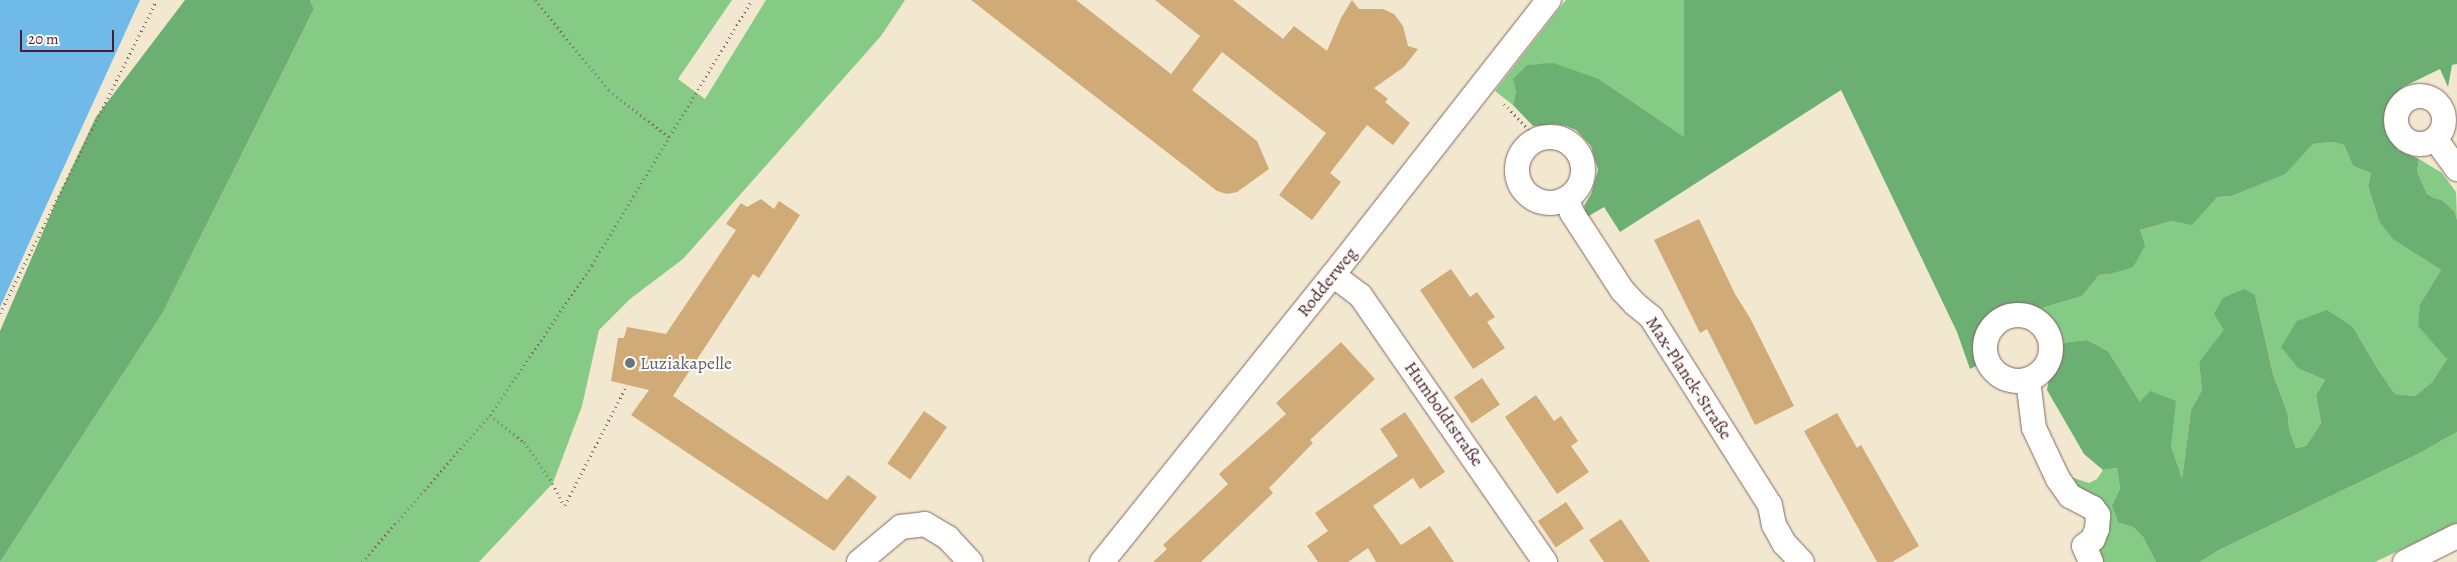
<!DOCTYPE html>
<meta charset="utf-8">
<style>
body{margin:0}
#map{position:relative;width:2457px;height:562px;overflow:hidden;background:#f2e8cf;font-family:Alegreya,serif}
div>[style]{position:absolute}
.green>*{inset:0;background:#85cb86}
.forest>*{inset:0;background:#6caf73}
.water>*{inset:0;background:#70bae9}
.building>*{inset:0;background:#d0aa77;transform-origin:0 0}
.path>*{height:3px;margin-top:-1.5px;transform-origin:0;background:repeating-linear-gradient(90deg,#856564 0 1px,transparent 0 5px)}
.roads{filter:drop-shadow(0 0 1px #856564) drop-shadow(0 0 1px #856564)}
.street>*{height:24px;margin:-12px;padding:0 12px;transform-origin:12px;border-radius:12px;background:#fff}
.street>.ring{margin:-12px;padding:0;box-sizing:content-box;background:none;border:24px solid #fff;border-radius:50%}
.dots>*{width:14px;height:14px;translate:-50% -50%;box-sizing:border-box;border:2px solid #fdfcf7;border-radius:50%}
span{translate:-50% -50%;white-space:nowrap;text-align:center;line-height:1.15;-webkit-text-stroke:4px #fdfcf7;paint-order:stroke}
.street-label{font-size:18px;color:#4a1f2b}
.worship-label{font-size:18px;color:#5b616d}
.left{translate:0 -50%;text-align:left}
.scale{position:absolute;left:20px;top:30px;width:94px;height:22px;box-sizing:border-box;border:2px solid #4a1f2b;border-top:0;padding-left:6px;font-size:15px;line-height:18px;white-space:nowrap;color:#4a1f2b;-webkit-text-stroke:4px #fdfcf7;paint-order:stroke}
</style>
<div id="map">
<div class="green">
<div style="clip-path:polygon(310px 0,732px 0,678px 79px,705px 99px,766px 0,905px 0,881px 36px,683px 259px,630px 299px,599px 330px,582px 406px,553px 483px,479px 562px,0 562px,162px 314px,314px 9px)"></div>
<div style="clip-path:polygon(1566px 0,1684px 0,1685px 138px,1599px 79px,1516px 90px,1513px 105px,1495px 91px)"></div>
<div style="clip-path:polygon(2333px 142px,2344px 145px,2353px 166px,2371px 173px,2368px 186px,2379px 221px,2421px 257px,2441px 270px,2420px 304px,2447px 359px,2432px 382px,2415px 396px,2395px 394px,2379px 371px,2353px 327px,2299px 369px,2325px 380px,2316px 395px,2321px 423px,2306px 446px,2296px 448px,2289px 429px,2288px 415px,2273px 374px,2255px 295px,2199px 362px,2202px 390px,2191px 410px,2182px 480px,2171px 446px,2171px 427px,2140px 402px,2108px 351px,2087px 340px,2061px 343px,2057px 327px,2049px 315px,2039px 309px,2082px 296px,2099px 275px,2110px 274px,2140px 230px,2172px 221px,2192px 224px,2216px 197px,2232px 196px,2284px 174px,2313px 144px)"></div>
<div style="clip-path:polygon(2419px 159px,2442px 173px,2456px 192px,2457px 220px,2455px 212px,2442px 200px,2434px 198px,2427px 194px,2417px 171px)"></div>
<div style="clip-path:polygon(2457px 432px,2457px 523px,2375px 562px,2200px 562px,2219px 550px,2420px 453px)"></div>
<div style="clip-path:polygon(2117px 468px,2120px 489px,2119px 523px,2133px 527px,2143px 537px,2156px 562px,2102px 562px,2100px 550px,2103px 519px,2068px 476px,2089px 483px,2097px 479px,2103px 470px)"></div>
</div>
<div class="forest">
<div style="clip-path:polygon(185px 0,310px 0,314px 9px,162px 314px,0 562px,0 331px,58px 197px,96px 117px)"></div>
<div style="clip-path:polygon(1684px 0,2457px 0,2457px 64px,2452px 65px,2448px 87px,2440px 69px,2403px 87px,2392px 97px,2387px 107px,2385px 120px,2390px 138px,2398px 150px,2419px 159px,2417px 171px,2427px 194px,2434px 198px,2442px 200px,2455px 212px,2457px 220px,2457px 432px,2420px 453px,2219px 550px,2200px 562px,2156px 562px,2143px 537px,2133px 527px,2119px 523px,2112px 506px,2120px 489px,2117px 468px,2103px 470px,2084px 454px,2047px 390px,2049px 378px,2058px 366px,2061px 355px,2061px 343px,2087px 340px,2108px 351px,2140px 402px,2150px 391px,2176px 401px,2171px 446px,2182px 479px,2191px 410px,2202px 390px,2199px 362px,2224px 330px,2214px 314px,2223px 298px,2244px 289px,2255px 295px,2273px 374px,2288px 415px,2289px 429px,2296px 448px,2306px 446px,2321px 423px,2316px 395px,2325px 380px,2299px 369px,2281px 347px,2297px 321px,2327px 310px,2353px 327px,2379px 371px,2395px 394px,2415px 396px,2432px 382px,2447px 359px,2418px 326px,2420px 304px,2441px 270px,2393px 239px,2379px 221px,2368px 186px,2371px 173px,2353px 166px,2344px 145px,2333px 142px,2313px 144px,2285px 174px,2232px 196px,2217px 197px,2192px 225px,2172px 221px,2140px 230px,2145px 246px,2133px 267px,2110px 274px,2099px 275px,2082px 296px,2039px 309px,2023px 304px,1998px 309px,1986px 318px,1978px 330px,1975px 343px,1978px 365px,1970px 369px,1957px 332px,1841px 90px,1620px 232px,1604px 207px,1587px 217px,1584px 206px,1591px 194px,1598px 170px,1591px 146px,1576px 130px,1566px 126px,1555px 124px,1533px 126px,1513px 105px,1516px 90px,1513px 79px,1527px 65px,1553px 63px,1599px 79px,1684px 137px)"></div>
</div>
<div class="water">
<div style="clip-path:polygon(0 0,140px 0,0 307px)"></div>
</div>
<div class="building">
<div style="clip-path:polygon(971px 0,1076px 0,1171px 74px,1200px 36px,1155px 0,1233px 0,1283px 39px,1294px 26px,1327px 51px,1341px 18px,1352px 0,1359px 9px,1383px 9px,1394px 14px,1403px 26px,1408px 46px,1418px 49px,1404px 67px,1374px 88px,1388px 99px,1385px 102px,1410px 123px,1393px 145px,1367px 125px,1330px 173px,1341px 182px,1312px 220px,1279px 195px,1326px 133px,1222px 52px,1192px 90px,1257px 141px,1269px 169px,1237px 192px,1227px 194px,1217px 191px)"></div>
<div style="clip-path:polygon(761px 199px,774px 209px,779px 201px,800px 215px,759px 278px,753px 274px,673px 396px,827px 500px,848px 475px,877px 497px,834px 551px,631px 415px,649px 390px,611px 381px,618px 338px,624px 338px,627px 327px,666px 334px,736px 230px,726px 224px,741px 203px,747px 207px)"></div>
<div style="clip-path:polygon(1699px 219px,1735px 294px,1750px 318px,1794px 406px,1755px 425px,1707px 329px,1700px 333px,1654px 240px)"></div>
<div style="clip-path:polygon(1451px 269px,1470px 297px,1477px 292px,1495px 317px,1487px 322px,1505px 348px,1473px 369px,1420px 290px)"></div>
<div style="clip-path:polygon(1341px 342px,1375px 379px,1310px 440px,1313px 443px,1269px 488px,1273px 493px,1201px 562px,1153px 562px,1167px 549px,1163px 545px,1228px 484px,1219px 474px,1286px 414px,1276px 403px)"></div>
<div style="left:1482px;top:378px;width:32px;height:34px;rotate:56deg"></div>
<div style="clip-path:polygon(1536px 395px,1554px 421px,1561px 416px,1578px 441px,1571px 446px,1589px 472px,1557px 494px,1505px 417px)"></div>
<div style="left:924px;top:411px;width:28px;height:64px;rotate:35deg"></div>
<div style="clip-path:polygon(1405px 412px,1445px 472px,1420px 489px,1413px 478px,1373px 506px,1401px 545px,1430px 526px,1454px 562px,1376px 562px,1368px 548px,1348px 562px,1318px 562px,1307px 546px,1328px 531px,1315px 513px,1398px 456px,1380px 429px)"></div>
<div style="clip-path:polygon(1837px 413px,1857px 448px,1861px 445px,1919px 546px,1892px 562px,1877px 562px,1804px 431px)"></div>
<div style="left:1566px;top:502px;width:32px;height:34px;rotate:56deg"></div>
<div style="clip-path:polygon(1621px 519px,1650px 562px,1604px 562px,1589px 540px)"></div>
</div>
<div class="path">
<div style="left:535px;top:0;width:117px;rotate:50.6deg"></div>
<div style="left:609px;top:90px;width:76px;rotate:38.1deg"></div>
<div style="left:1504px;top:104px;width:49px;rotate:45.8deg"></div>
<div style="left:0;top:313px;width:350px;rotate:-63.4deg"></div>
<div style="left:490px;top:415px;width:43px;rotate:38.5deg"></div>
<div style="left:524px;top:442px;width:45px;rotate:54.9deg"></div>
<div style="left:550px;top:479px;width:30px;rotate:62deg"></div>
<div style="left:565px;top:505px;width:135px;rotate:-62.7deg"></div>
<div style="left:362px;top:562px;width:195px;rotate:-49deg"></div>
<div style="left:490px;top:415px;width:181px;rotate:-55.8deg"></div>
<div style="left:592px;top:265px;width:310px;rotate:-58.9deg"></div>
</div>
<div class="roads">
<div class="street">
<div class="ring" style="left:2396px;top:96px;width:24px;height:24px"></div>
<div class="ring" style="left:1517px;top:137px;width:42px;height:42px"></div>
<div style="left:2436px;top:140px;width:36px;rotate:54deg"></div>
<div style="left:1567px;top:199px;width:15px;rotate:70deg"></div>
<div style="left:1572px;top:213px;width:92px;rotate:57deg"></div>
<div style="left:1622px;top:290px;width:19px;rotate:47deg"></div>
<div style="left:1635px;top:304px;width:21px;rotate:39deg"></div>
<div style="left:1651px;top:317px;width:222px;rotate:57.7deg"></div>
<div style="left:1770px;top:505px;width:20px;rotate:79deg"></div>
<div style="left:1774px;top:525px;width:21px;rotate:61deg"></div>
<div style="left:1784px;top:543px;width:26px;rotate:47deg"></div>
<div style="left:1333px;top:275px;width:34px;rotate:37deg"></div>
<div style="left:1360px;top:295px;width:325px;rotate:55.3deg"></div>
<div class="ring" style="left:1985px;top:315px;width:42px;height:42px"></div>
<div style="left:2028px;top:380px;width:48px;rotate:82.9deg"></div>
<div style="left:2034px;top:428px;width:56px;rotate:64.8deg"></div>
<div style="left:2058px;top:479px;width:21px;rotate:55deg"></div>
<div style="left:2070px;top:496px;width:26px;rotate:28deg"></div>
<div style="left:2093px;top:508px;width:9px;rotate:54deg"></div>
<div style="left:2098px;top:515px;width:14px;rotate:94deg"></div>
<div style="left:2097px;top:529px;width:11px;rotate:112deg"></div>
<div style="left:2093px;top:539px;width:11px;rotate:142deg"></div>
<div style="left:2084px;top:546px;width:17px;rotate:66deg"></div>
<div style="left:859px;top:562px;width:55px;rotate:-39.8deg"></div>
<div style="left:901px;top:527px;width:24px;rotate:-7deg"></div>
<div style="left:925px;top:524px;width:27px;rotate:31deg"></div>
<div style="left:948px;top:538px;width:33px;rotate:47deg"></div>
<div style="left:1102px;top:562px;width:368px;rotate:-51.2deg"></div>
<div style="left:1333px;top:275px;width:350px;rotate:-51.9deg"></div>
<div style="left:2405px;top:562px;width:58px;rotate:-26.6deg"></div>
</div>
</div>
<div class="dots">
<div style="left:630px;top:363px;background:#6b7280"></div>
</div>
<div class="street-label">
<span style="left:1327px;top:282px;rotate:-51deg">Rodderweg</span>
<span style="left:1689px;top:378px;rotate:57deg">Max-Planck-Straße</span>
<span style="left:1444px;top:414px;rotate:55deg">Humboldtstraße</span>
</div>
<div class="worship-label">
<span class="left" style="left:640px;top:363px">Luziakapelle</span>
</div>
<div class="scale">20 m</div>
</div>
